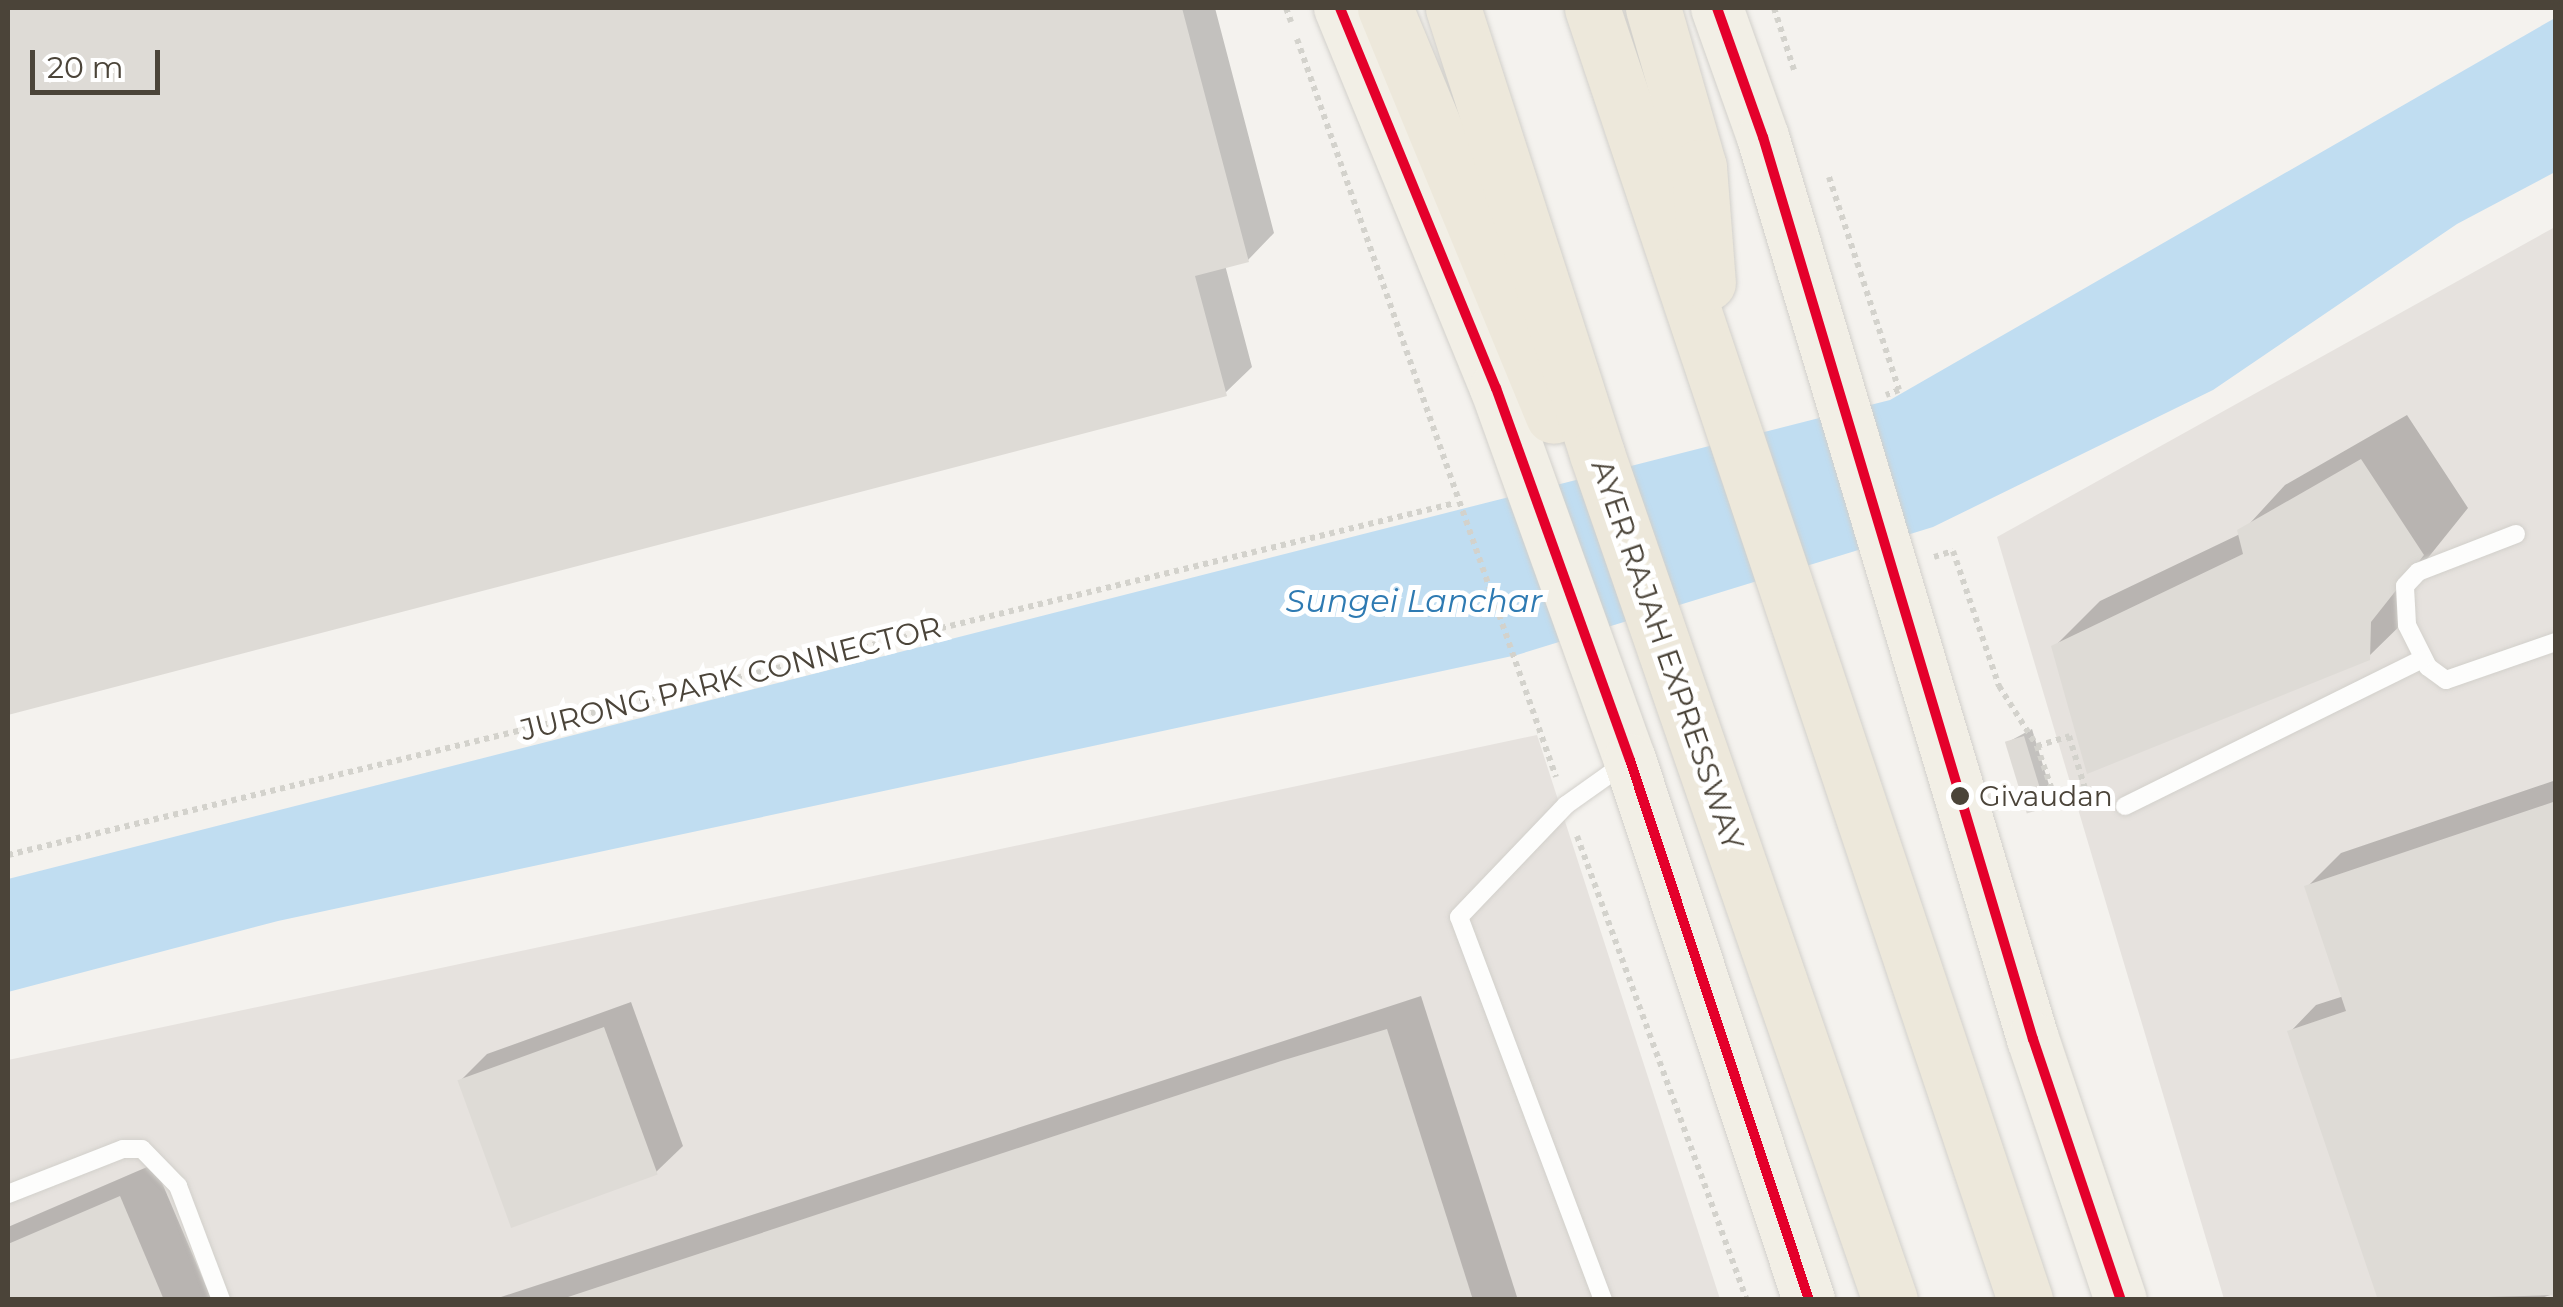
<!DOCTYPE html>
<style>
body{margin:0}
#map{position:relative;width:2563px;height:1307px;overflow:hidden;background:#f4f2ee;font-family:Montserrat,sans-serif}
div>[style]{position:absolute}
.industrial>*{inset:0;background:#e6e2de}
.water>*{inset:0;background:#c0ddf1}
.shadow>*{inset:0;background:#0003}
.building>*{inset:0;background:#dedbd6;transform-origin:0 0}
.path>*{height:6px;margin-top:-3px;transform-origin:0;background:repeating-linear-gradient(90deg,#d3d2cc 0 5px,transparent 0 10px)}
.roads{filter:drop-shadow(0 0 2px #d2d0cb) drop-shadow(0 0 2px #d2d0cb)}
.lane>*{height:18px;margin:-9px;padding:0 9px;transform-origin:9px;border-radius:9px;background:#fdfdfc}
.primary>*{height:52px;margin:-26px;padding:0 26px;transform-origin:26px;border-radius:26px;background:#f2efe6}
.highway>*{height:55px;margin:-27.5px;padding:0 27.5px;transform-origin:27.5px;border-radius:27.5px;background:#ede8db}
.bus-1>*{height:10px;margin:-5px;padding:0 5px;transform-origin:5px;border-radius:5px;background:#e4002b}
.dots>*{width:28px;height:28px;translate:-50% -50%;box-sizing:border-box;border:5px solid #fff;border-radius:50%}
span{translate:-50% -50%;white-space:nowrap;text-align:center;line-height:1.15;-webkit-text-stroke:10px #fff;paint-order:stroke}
.bus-label{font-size:28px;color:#4b4439}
.left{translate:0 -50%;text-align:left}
.street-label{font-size:30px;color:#4b4439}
.water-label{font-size:32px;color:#2e7ab2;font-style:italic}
.frame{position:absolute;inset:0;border:10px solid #4b4439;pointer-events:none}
.scale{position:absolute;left:30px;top:50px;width:130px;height:45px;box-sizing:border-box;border:5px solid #4b4439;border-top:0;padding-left:12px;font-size:30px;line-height:35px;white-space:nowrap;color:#4b4439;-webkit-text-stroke:8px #fff;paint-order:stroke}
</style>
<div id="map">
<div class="industrial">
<div style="clip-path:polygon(2555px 227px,2555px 1299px,2224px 1299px,1997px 537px)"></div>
<div style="clip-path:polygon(1537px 735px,1720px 1299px,8px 1299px,8px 1060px)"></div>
</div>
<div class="water">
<div style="clip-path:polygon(2555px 18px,2555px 172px,2457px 224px,2213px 390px,1933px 527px,1517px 655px,278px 921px,8px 992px,8px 879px,1890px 400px)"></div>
</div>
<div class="shadow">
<div style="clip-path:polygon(8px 8px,1215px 8px,1274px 233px,1248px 260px,1225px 265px,1252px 367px,1225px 393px,8px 713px)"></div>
<div style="clip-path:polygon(2407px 415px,2468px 508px,2415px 574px,2414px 612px,2368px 657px,2054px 647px,2100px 601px,2240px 534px,2285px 485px)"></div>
<div style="clip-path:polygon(2032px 729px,2053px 798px,2045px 806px,2008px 742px)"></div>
<div style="clip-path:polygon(2556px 780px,2556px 1293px,2536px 1300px,2381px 1300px,2290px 1032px,2316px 1005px,2344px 996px,2307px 887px,2341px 853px)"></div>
<div style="clip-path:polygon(1421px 996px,1518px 1300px,492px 1300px)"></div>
<div style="clip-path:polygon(631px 1002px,683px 1146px,656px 1172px,460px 1081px,487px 1054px)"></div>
<div style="clip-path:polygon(154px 1164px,212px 1300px,8px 1300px,8px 1227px)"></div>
</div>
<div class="building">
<div style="clip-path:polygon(8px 8px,1182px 8px,1249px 262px,1195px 276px,1227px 396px,8px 715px)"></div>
<div style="clip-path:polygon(2361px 459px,2424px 555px,2371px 622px,2370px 660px,2087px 774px,2051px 646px,2243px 554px,2237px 530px)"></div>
<div style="left:2024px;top:736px;width:75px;height:20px;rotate:73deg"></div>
<div style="clip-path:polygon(2556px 801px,2556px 1295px,2378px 1300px,2287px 1031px,2346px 1011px,2304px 886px)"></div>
<div style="left:604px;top:1027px;width:157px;height:156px;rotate:70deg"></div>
<div style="clip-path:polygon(1387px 1029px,1473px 1300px,559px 1300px,1281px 1061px)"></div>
<div style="clip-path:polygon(120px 1196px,164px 1300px,8px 1300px,8px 1244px)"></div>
</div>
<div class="path">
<div style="left:1286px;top:8px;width:15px;rotate:70deg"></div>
<div style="left:1774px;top:8px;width:65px;rotate:72.1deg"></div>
<div style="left:1297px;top:39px;width:782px;rotate:70.66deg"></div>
<div style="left:1829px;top:177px;width:224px;rotate:71.8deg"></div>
<div style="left:1899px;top:390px;width:14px;rotate:159deg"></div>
<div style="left:1934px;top:557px;width:20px;rotate:-18deg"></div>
<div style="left:1953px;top:551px;width:143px;rotate:71.2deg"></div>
<div style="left:1999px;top:686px;width:71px;rotate:57.7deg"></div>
<div style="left:2037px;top:746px;width:56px;rotate:71.2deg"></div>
<div style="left:2037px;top:746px;width:34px;rotate:-17deg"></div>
<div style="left:2069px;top:736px;width:62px;rotate:73deg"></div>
<div style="left:2087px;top:795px;width:12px;rotate:-14deg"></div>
<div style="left:1577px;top:836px;width:494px;rotate:69.9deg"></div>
<div style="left:8px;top:855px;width:1489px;rotate:-13.67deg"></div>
</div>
<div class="roads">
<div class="lane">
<div style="left:2516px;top:534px;width:105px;rotate:158.8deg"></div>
<div style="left:2418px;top:572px;width:19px;rotate:133deg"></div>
<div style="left:2405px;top:586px;width:39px;rotate:87deg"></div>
<div style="left:2407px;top:625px;width:47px;rotate:63.4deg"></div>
<div style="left:2428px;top:667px;width:22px;rotate:36deg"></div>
<div style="left:2446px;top:680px;width:116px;rotate:-19.1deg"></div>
<div style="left:2125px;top:806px;width:332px;rotate:-26.3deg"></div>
<div style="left:8px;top:1194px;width:123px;rotate:-21.4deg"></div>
<div style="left:123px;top:1149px;width:19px"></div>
<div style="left:142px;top:1149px;width:52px;rotate:45.8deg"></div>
<div style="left:178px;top:1186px;width:122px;rotate:69.3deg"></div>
<div style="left:1603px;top:1300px;width:409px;rotate:-110.6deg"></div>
<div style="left:1459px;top:917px;width:155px;rotate:-46.3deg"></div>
<div style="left:1566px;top:805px;width:72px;rotate:-35.4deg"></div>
</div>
<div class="primary">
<div style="left:1340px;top:8px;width:411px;rotate:67.7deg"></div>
<div style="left:1496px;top:388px;width:395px;rotate:70.2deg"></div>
<div style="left:1630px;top:760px;width:569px;rotate:71.66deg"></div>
<div style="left:1717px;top:8px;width:137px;rotate:70.4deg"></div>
<div style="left:1763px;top:137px;width:942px;rotate:73.34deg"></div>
<div style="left:2033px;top:1039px;width:275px;rotate:71.4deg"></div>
</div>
<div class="highway">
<div style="left:1385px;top:8px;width:441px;rotate:67.6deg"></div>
<div style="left:1453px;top:8px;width:469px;rotate:72.1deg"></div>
<div style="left:1597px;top:454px;width:895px;rotate:70.9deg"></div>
<div style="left:1592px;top:8px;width:1363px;rotate:71.47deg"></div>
<div style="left:1653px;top:8px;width:166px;rotate:73.9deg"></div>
<div style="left:1699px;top:167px;width:116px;rotate:85.6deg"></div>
</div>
</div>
<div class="bus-1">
<div style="left:1340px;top:8px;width:411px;rotate:67.7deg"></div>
<div style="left:1496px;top:388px;width:395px;rotate:70.2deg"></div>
<div style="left:1630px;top:760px;width:569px;rotate:71.66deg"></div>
<div style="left:1717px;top:8px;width:137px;rotate:70.4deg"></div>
<div style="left:1763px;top:137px;width:942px;rotate:73.34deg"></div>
<div style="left:2033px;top:1039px;width:275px;rotate:71.4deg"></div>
</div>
<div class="dots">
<div style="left:1960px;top:796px;background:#4b4439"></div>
</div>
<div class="bus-label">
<span class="left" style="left:1979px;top:796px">Givaudan</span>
</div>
<div class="street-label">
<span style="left:1667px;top:655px;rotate:71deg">AYER RAJAH EXPRESSWAY</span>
<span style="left:731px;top:679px;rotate:-14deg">JURONG PARK CONNECTOR</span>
</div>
<div class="water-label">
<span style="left:1414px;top:601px">Sungei Lanchar</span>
</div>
<div class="frame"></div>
<div class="scale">20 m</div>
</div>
